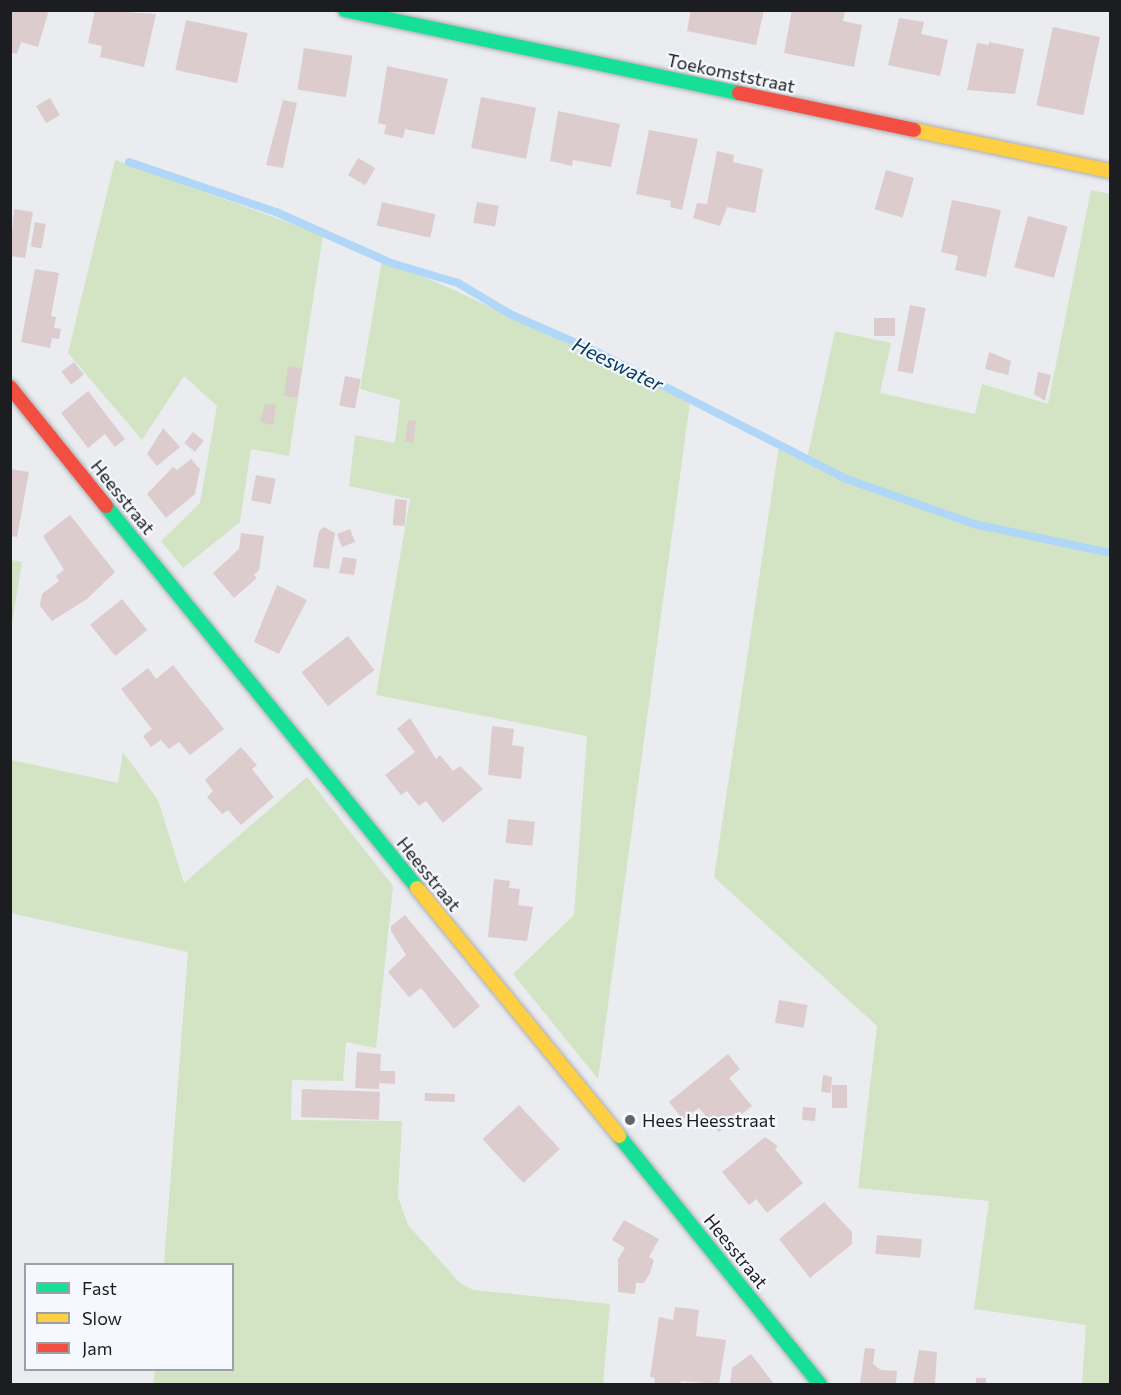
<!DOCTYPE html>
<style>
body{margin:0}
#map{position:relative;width:1121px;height:1395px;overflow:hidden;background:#eaecf0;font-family:Commissioner,sans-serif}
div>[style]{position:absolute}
.green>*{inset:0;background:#d2e4c3}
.stream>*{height:8px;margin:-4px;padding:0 4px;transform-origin:4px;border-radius:4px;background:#b0d6f8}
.building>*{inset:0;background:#dccccd;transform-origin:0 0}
.roads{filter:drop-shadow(0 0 2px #acaeb1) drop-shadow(0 0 2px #acaeb1)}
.fast>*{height:14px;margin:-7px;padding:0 7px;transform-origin:7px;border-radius:7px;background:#16e098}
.slow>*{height:14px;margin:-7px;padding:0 7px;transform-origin:7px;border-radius:7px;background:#ffcf43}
.jam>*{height:14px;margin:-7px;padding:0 7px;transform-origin:7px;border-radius:7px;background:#f24e42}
.dots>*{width:16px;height:16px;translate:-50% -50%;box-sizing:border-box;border:3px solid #f5f8fe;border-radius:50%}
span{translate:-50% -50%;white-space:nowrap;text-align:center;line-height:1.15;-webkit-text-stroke:4.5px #f5f8fe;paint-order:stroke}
.street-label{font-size:18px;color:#1c1d20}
.poi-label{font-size:18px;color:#1c1d20}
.left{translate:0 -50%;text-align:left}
.water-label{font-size:20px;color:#053b60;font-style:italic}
.frame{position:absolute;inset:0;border:12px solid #1c1d20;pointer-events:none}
.legend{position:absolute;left:24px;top:1263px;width:210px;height:108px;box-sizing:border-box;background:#f5f8fe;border:2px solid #9ea0a5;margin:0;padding:8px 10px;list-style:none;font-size:18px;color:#1c1d20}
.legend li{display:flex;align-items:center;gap:12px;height:30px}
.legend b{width:30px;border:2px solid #9ea0a5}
</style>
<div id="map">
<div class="green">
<div style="clip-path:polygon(115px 160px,323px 235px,289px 456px,251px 449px,240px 522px,183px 568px,161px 541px,200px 503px,217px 406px,184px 376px,142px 440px,68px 353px)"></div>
<div style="clip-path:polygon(1091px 190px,1110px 194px,1110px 1384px,1082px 1384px,1086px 1325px,974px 1309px,989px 1201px,858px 1188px,877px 1026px,714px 877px,779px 446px,807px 458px,835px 331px,891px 343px,880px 393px,975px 414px,982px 384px,1048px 404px)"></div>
<div style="clip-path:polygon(382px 260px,452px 289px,690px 402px,598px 1079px,513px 974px,574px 915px,587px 736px,376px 695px,410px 499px,349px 486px,355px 435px,395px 443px,400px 400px,360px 389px)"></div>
<div style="clip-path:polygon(11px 560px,22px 562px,11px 629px,10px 560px)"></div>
<div style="clip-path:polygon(123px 752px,158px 800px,184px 883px,307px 777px,393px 886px,376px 1048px,346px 1042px,343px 1081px,292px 1080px,291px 1120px,402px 1121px,398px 1197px,408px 1225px,460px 1283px,473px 1290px,610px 1304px,603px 1384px,153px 1384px,155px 1370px,232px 1370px,232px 1264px,164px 1264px,188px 952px,10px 913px,11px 760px,118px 783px)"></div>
</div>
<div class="stream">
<div style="left:129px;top:162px;width:155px;rotate:18.8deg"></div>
<div style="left:276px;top:212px;width:126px;rotate:23.9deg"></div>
<div style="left:391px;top:263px;width:70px;rotate:16.6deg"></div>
<div style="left:458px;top:283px;width:63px;rotate:30.7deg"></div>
<div style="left:512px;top:315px;width:93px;rotate:23.5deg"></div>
<div style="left:597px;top:352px;width:277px;rotate:27deg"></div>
<div style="left:844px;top:478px;width:138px;rotate:19.5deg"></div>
<div style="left:974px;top:524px;width:139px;rotate:12deg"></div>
</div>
<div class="building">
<div style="clip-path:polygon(10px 10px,49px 10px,38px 47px,21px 42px,17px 54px,10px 52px)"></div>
<div style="clip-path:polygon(95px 10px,156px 14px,144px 67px,100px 57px,102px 46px,88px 43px)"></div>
<div style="clip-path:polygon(691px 10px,764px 10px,756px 45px,687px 31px)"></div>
<div style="clip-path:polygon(792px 10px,845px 10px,843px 21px,862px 25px,854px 67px,784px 53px)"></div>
<div style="clip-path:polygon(899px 18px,924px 22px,921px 34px,948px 40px,940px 76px,888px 65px)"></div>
<div style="left:186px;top:20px;width:63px;height:51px;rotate:12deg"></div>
<div style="left:1053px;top:27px;width:48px;height:80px;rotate:12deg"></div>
<div style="clip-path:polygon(989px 42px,1024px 49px,1015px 94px,967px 90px,977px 43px,989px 45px)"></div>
<div style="left:304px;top:48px;width:49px;height:42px;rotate:9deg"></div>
<div style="clip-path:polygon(387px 66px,448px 79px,434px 135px,405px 129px,403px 138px,384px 134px,386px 125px,378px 123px)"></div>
<div style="left:481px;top:97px;width:56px;height:52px;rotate:11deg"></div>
<div style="left:50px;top:98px;width:20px;height:16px;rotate:60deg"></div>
<div style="clip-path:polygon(283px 100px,297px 103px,283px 168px,266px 165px)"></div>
<div style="clip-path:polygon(558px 111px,620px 124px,611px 167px,573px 160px,572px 166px,550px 161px)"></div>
<div style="clip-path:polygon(649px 130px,698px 139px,682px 210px,670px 207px,671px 201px,636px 194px)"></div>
<div style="clip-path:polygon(717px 151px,734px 155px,733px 162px,763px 169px,755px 213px,727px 207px,720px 226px,693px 218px,697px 203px,707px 204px)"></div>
<div style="left:358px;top:158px;width:20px;height:20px;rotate:30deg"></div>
<div style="left:886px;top:170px;width:29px;height:41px;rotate:16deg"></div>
<div style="clip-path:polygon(952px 200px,1001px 210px,986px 277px,955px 270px,958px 256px,941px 252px)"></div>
<div style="left:382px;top:202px;width:55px;height:24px;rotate:13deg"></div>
<div style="left:477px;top:202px;width:22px;height:21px;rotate:10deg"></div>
<div style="clip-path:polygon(14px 209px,33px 212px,25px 258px,10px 256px)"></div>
<div style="left:1028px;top:216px;width:41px;height:53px;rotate:15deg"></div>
<div style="left:35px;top:222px;width:11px;height:25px;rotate:10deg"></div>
<div style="clip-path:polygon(35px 269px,59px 273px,51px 316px,56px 317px,54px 328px,61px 329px,59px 339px,52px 338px,50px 348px,21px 342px)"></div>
<div style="left:910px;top:305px;width:16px;height:67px;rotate:11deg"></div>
<div style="left:874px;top:318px;width:21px;height:18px"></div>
<div style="clip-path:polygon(989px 352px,1011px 361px,1008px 375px,985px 369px)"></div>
<div style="left:74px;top:362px;width:16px;height:16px;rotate:52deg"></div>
<div style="left:288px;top:366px;width:14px;height:30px;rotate:8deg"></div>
<div style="clip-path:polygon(1038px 372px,1051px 375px,1045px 401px,1034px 394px)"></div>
<div style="left:345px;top:376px;width:16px;height:30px;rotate:11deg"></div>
<div style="clip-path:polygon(88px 391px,125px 439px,115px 447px,105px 434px,88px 448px,61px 413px)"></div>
<div style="clip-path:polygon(265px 404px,276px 405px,273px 425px,260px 422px)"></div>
<div style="left:408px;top:420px;width:8px;height:22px;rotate:7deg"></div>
<div style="clip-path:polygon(163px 428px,180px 447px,157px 466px,147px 454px)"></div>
<div style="left:193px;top:432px;width:14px;height:14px;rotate:39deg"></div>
<div style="clip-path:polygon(191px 459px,200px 469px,195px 494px,166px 518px,147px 494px,173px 467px,177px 470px)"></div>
<div style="clip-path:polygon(10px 469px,29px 472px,17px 537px,10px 536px)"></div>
<div style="left:256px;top:475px;width:20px;height:26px;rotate:11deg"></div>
<div style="left:395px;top:499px;width:12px;height:26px;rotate:5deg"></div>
<div style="clip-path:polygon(70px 515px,115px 572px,87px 599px,52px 621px,40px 606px,42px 594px,59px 581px,56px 576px,64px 570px,43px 536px)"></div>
<div style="clip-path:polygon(324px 527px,335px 533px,329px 569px,313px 567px,319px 531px)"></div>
<div style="left:350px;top:529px;width:14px;height:14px;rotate:69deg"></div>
<div style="clip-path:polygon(241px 533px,264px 536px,259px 570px,254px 575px,257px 578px,234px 598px,213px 573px,239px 549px)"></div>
<div style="clip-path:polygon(343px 557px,357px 559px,354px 575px,339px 573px)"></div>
<div style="clip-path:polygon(277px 585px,307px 600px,279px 654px,254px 642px)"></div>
<div style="left:122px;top:599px;width:40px;height:41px;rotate:51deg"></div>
<div style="left:348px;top:636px;width:43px;height:59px;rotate:52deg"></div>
<div style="clip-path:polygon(173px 665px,224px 729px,190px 755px,179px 742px,169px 749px,161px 740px,151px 747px,143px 736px,152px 729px,121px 689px,148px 668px,156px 679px)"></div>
<div style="clip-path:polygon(410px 718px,436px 759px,440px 755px,453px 771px,460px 766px,483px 789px,443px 823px,426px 801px,419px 806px,407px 791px,401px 795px,385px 775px,415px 752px,397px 729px)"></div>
<div style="clip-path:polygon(492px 726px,514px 729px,512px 745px,524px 747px,521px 779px,488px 775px)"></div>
<div style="clip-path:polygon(241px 747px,257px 765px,252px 769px,274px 797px,241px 825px,228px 810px,222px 814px,207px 797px,213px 791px,205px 780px)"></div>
<div style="left:508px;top:819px;width:27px;height:24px;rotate:6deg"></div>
<div style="clip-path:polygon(494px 879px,510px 881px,509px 888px,520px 889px,518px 905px,533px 907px,527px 941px,488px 937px)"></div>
<div style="clip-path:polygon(405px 915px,480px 1006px,454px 1029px,421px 988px,409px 997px,388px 972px,406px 955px,391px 931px,391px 926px)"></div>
<div style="left:779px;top:1000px;width:29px;height:23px;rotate:10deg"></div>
<div style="clip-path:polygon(357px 1052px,381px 1054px,380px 1071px,395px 1071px,395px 1084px,380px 1083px,380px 1077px,379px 1089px,355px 1088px)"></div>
<div style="clip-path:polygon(728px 1054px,740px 1069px,729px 1078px,752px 1106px,719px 1132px,699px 1108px,683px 1120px,669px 1102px)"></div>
<div style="clip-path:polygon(823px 1075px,832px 1077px,831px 1093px,821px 1092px)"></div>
<div style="left:832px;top:1085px;width:15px;height:23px"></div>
<div style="left:302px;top:1089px;width:78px;height:28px;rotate:2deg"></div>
<div style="left:425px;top:1093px;width:30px;height:8px;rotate:2deg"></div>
<div style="left:519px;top:1105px;width:60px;height:50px;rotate:47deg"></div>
<div style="left:803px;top:1107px;width:13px;height:13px;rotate:4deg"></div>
<div style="clip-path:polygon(765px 1137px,778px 1146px,775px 1149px,803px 1183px,767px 1213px,756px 1199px,749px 1205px,722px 1172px)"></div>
<div style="clip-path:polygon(824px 1202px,852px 1232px,852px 1244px,810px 1278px,779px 1239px)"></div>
<div style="clip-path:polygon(624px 1220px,659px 1239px,649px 1257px,654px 1260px,650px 1273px,644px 1283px,636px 1283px,635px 1294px,618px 1292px,618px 1259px,625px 1248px,612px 1240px)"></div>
<div style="left:877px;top:1235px;width:45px;height:19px;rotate:5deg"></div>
<div style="clip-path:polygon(675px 1307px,699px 1310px,696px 1336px,726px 1340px,719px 1384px,681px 1381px,680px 1384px,654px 1384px,655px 1378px,650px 1377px,659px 1317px,673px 1320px)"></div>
<div style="clip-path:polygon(865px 1348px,875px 1349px,873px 1364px,881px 1370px,897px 1371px,896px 1384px,860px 1384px)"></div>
<div style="clip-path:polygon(919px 1350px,937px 1352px,935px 1384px,913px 1384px)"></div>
<div style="clip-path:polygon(751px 1354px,774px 1384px,730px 1384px,732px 1368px)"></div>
<div style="left:976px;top:1378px;width:10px;height:6px"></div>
</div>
<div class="roads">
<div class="fast">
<div style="left:345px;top:10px;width:403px;rotate:11.9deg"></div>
<div style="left:106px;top:506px;width:493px;rotate:50.8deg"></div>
<div style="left:619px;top:1136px;width:319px;rotate:51deg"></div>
</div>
<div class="slow">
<div style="left:914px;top:130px;width:200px;rotate:11.8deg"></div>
<div style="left:417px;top:888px;width:320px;rotate:50.8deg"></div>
</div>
<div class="jam">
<div style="left:739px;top:93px;width:179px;rotate:11.9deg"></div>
<div style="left:10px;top:387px;width:153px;rotate:51.1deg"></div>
</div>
</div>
<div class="dots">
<div style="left:630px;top:1120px;background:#646569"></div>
</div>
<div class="street-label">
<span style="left:731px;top:73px;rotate:12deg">Toekomststraat</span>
<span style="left:123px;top:497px;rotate:51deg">Heesstraat</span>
<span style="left:429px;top:874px;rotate:51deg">Heesstraat</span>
<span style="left:736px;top:1251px;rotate:51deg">Heesstraat</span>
</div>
<div class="poi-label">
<span class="left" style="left:642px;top:1120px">Hees Heesstraat</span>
</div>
<div class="water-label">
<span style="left:618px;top:364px;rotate:26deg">Heeswater</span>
</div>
<div class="frame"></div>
<ul class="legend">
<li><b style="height:8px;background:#16e098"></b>Fast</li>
<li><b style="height:8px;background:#ffcf43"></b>Slow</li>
<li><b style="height:8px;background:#f24e42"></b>Jam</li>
</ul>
</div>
